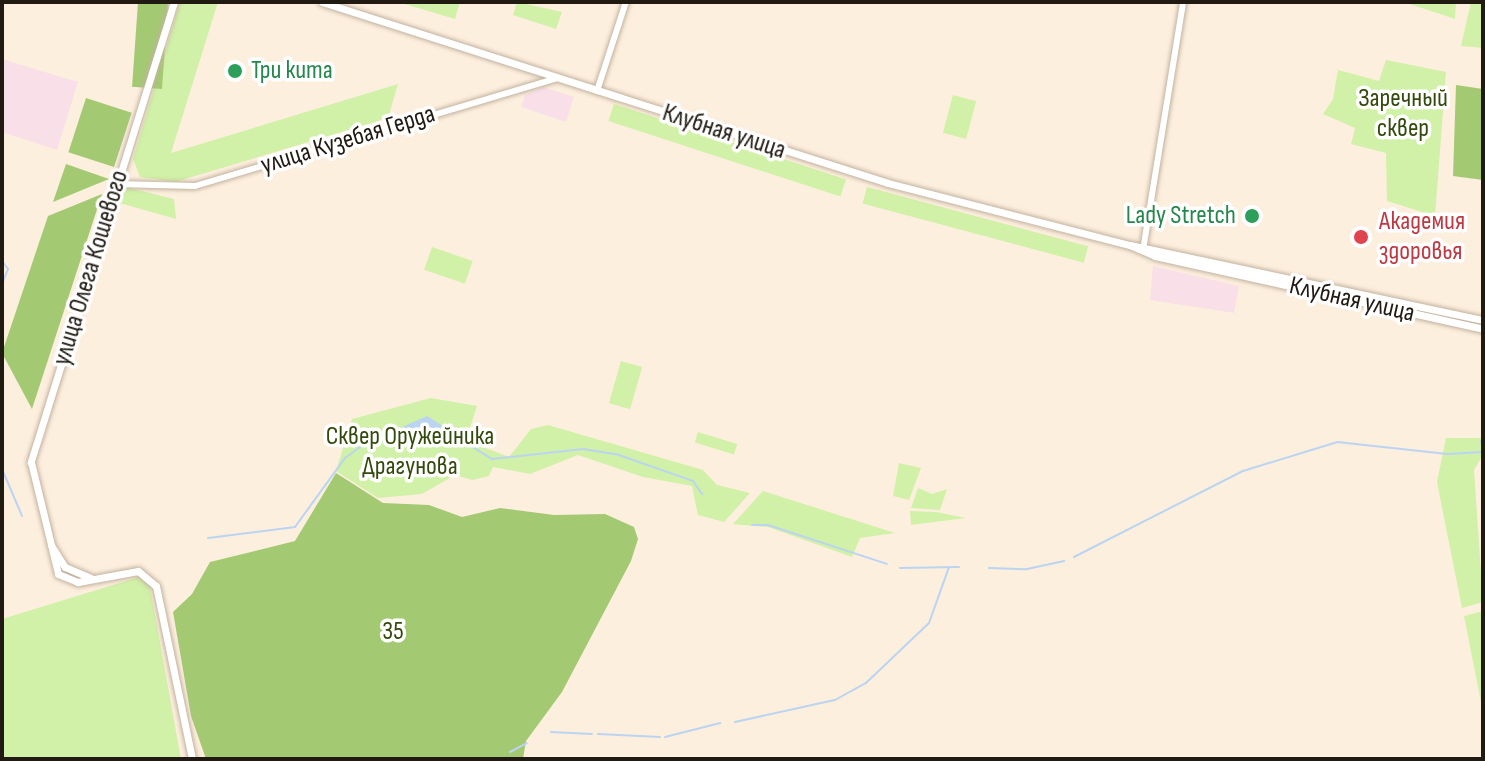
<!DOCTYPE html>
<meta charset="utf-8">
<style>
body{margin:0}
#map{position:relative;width:1485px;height:761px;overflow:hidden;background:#fdefde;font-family:"Sofia Sans Condensed",sans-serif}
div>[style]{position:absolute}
.commercial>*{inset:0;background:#f9e0e8}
.green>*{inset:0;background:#d0f1a7;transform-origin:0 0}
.forest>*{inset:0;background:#a4c973;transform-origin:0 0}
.water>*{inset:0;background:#bbd4f1}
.stream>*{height:2px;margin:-1px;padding:0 1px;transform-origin:1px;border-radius:1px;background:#bbd4f1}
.roads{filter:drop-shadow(0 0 2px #c3b29f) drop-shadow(0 0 2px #c3b29f)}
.minor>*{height:6px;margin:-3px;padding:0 3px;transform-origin:3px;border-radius:3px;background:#fff}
.major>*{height:7px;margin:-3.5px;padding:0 3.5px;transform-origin:3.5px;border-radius:3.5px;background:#fff}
.dots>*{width:22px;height:22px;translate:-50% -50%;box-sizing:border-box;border:4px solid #fff;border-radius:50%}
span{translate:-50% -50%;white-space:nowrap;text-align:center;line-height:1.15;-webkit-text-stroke:7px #fff;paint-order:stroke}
.leisure-label{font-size:26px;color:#27864d}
.left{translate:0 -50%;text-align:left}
.right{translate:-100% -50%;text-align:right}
.park-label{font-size:26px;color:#344a0c}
.street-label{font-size:26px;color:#201a13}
.health-label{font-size:26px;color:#be3a42}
.frame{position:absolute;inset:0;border:4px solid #201a13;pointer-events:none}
</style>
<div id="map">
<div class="commercial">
<div style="clip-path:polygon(2px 59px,78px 82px,57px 150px,2px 132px)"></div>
<div style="clip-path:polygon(543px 87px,574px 97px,566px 122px,521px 107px,525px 95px)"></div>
<div style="clip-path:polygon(1153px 266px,1239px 286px,1234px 313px,1150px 300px)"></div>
</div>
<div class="green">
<div style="clip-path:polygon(180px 2px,218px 2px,171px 153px,398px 84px,388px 118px,175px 182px,140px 177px,133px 159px)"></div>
<div style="clip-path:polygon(398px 2px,460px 2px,455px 19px)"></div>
<div style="clip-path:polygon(517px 2px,562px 12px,556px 29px,513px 15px)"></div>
<div style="clip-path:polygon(1403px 2px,1456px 2px,1455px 19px,1428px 10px)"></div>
<div style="clip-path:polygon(1471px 2px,1483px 4px,1483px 48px,1461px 46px)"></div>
<div style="clip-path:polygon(1386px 60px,1446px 72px,1435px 216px,1387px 201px,1386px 153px,1351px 144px,1355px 128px,1323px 114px,1333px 99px,1338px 70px,1379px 81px)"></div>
<div style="left:953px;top:95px;width:24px;height:39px;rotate:15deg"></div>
<div style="left:614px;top:104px;width:244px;height:18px;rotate:18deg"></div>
<div style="clip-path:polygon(125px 187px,174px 199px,176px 219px,116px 202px)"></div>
<div style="left:867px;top:187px;width:229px;height:17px;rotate:15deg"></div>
<div style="left:432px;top:247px;width:43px;height:24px;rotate:19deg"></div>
<div style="left:621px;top:361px;width:22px;height:44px;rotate:16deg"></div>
<div style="clip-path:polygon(431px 398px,477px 406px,469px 431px,475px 444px,509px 457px,531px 429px,548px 425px,703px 470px,717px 485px,750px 493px,724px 522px,698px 515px,692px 486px,643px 477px,578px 455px,530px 474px,493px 467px,489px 476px,472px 480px,455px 475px,422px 494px,378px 498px,336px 471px,352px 419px)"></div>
<div style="left:698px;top:432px;width:41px;height:11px;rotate:17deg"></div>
<div style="clip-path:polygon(1446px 438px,1483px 438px,1483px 455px,1474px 470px,1483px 602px,1462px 608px,1437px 482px)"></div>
<div style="clip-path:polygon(899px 463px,921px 468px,909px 500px,893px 496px)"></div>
<div style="clip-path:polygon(918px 488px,932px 494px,947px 489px,940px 510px,911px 508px)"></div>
<div style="clip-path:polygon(763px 491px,895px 533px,860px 538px,852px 557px,768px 527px,733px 524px)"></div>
<div style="clip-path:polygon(910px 511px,936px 512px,966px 518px,911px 525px)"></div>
<div style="clip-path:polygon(139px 577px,149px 582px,181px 759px,2px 759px,2px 619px)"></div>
<div style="clip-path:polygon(1483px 611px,1483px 712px,1464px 616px)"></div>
</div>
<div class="forest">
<div style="left:138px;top:2px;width:30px;height:85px;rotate:4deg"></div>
<div style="clip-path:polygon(1456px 85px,1483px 89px,1483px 180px,1453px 176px)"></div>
<div style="left:86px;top:98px;width:48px;height:57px;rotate:18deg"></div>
<div style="clip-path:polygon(66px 164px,109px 179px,53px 202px)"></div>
<div style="clip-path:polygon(102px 194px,32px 409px,2px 353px,48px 216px)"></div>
<div style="clip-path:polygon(336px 473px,383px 503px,429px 505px,462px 517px,500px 508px,554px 515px,605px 514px,634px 527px,638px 539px,631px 561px,562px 692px,526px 741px,523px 759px,206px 759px,191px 716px,173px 612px,192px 594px,210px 562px,295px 541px)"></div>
</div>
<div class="water">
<div style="clip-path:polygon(427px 416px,443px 426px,435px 443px,395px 440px,402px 427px)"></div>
</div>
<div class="stream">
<div style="left:2px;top:261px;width:10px;rotate:53deg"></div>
<div style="left:8px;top:269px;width:16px;rotate:112deg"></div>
<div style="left:453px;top:435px;width:46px;rotate:31.6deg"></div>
<div style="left:492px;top:459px;width:92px;rotate:-6.3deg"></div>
<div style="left:583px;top:449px;width:33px;rotate:9deg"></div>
<div style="left:616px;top:454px;width:82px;rotate:19.3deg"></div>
<div style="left:693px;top:481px;width:16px;rotate:55deg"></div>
<div style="left:1481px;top:441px;width:9px;rotate:77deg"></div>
<div style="left:2px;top:469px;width:51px;rotate:66.9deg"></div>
<div style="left:752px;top:525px;width:16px"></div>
<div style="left:768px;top:525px;width:125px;rotate:18.1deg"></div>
<div style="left:208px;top:538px;width:88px;rotate:-7.2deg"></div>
<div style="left:295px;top:527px;width:85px;rotate:-54.1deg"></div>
<div style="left:345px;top:458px;width:26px;rotate:-36deg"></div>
<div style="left:366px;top:443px;width:29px;rotate:-6deg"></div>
<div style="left:1074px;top:557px;width:190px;rotate:-27deg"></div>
<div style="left:1243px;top:471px;width:98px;rotate:-17.1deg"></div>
<div style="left:1337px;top:442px;width:111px;rotate:6.2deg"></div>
<div style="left:1447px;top:454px;width:36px;rotate:-3deg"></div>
<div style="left:900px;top:568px;width:59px;rotate:-1deg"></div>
<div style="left:989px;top:568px;width:38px;rotate:2deg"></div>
<div style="left:1027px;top:569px;width:38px;rotate:-12deg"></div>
<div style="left:735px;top:722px;width:102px;rotate:-12.4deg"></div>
<div style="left:835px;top:700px;width:35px;rotate:-29deg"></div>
<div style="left:866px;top:683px;width:87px;rotate:-43.6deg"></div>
<div style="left:929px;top:623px;width:59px;rotate:-70.3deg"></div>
<div style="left:551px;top:732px;width:41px;rotate:2.8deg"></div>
<div style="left:598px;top:734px;width:62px;rotate:2.8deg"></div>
<div style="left:665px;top:737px;width:57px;rotate:-14.3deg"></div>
<div style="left:510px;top:752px;width:19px;rotate:-28deg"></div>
</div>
<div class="roads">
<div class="minor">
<div style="left:597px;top:91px;width:94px;rotate:-72deg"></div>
<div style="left:117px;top:184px;width:78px;rotate:1.5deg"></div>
<div style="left:195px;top:186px;width:378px;rotate:-16.6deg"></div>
<div style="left:1144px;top:244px;width:245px;rotate:-80.8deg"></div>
</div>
<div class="major">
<div style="left:174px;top:2px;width:482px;rotate:107.3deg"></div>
<div style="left:31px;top:462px;width:115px;rotate:76.4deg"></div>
<div style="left:58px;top:574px;width:22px;rotate:22deg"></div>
<div style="left:78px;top:582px;width:61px;rotate:-10.4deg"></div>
<div style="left:138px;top:571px;width:23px;rotate:40deg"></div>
<div style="left:156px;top:586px;width:177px;rotate:78.2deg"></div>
<div style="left:322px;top:2px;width:594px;rotate:17.73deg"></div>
<div style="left:888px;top:183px;width:250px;rotate:14.4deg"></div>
<div style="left:1130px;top:245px;width:361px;rotate:12deg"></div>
<div style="left:1132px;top:246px;width:25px;rotate:23deg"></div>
<div style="left:1155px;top:256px;width:336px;rotate:12.5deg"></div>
<div style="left:51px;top:545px;width:26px;rotate:58deg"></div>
<div style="left:65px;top:567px;width:28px;rotate:23deg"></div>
</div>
</div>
<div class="dots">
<div style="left:235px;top:71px;background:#2e9e5b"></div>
<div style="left:1252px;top:216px;background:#2e9e5b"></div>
<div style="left:1361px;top:237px;background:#e0444e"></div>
</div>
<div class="leisure-label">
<span class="left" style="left:251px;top:71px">Три кита</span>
<span class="right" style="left:1236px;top:216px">Lady Stretch</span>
</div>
<div class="park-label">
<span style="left:1403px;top:114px">Заречный<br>сквер</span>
<span style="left:410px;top:452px">Сквер Оружейника<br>Драгунова</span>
<span style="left:393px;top:632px">35</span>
</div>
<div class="street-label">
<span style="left:724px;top:132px;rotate:18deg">Клубная улица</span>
<span style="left:348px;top:140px;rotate:-17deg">улица Кузебая Герда</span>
<span style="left:91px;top:268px;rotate:-73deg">улица Олега Кошевого</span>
<span style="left:1352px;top:300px;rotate:13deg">Клубная улица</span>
</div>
<div class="health-label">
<span class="left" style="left:1379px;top:237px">Академия<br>здоровья</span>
</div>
<div class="frame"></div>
</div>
